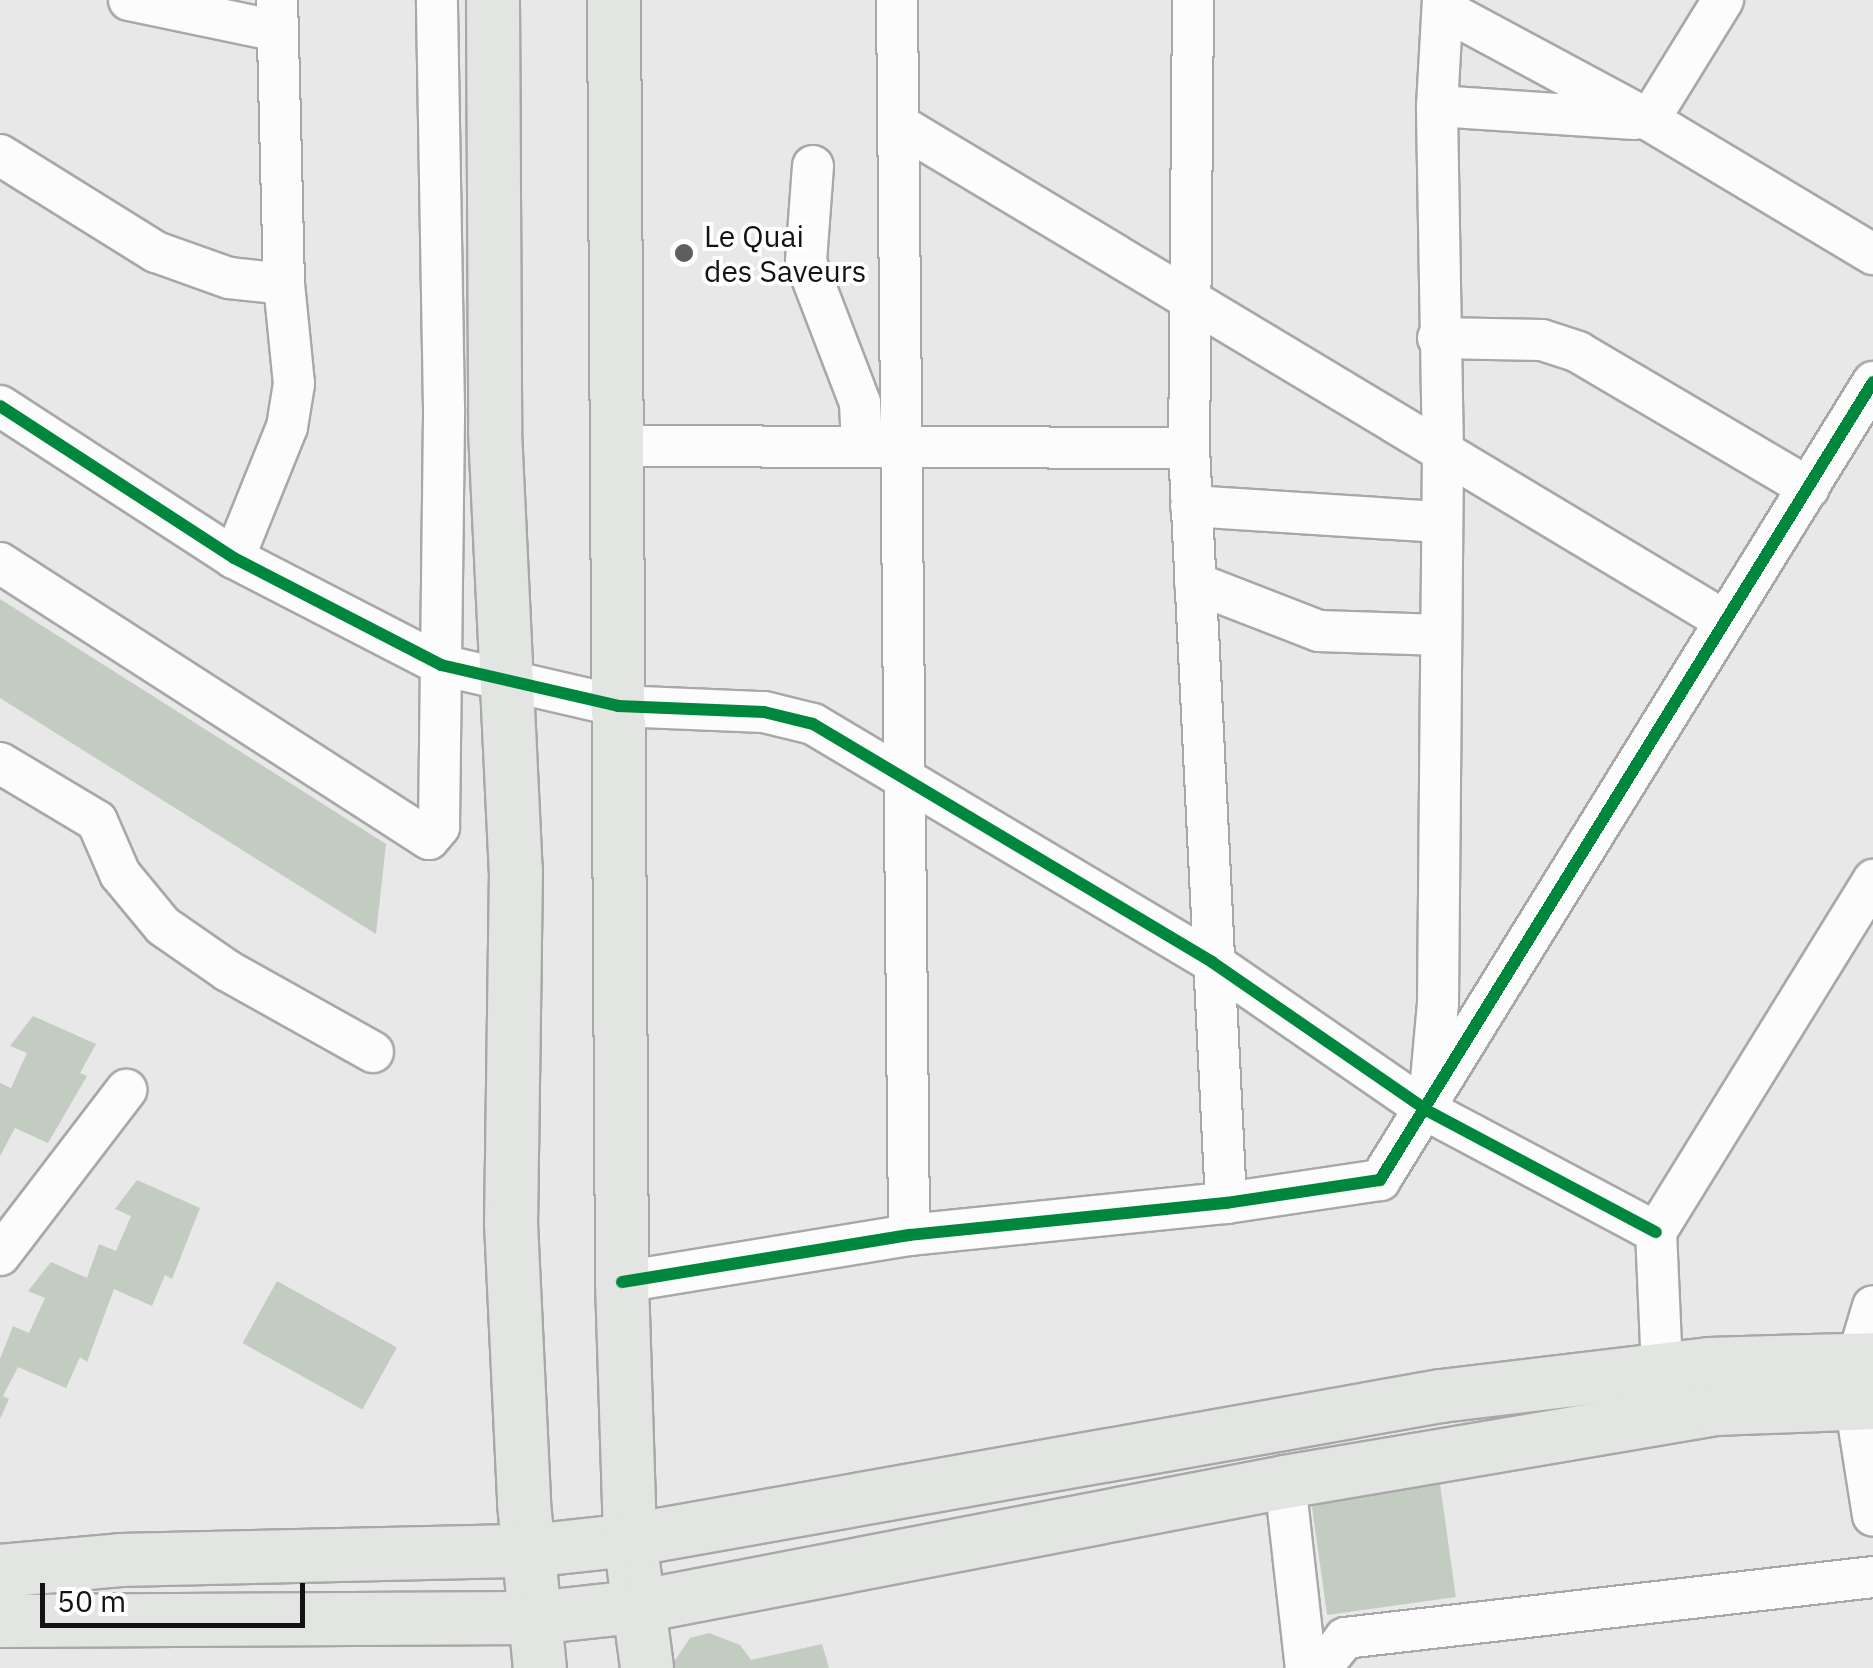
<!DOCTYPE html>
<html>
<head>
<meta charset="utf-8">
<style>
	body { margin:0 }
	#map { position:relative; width:1873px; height:1668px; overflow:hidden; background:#e7e8e7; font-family:"IBM Plex Sans",sans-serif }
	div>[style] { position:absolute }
	.building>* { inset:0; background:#c3ccc0; transform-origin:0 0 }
	.roads { filter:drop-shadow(2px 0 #a7a8a7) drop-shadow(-2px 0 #a7a8a7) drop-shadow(0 2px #a7a8a7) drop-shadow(0 -2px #a7a8a7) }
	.minor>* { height:40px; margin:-20px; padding:0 20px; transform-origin:20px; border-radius:20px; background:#fbfcfb }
	.major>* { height:52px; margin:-26px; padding:0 26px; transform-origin:26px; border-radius:26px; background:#e2e5e1 }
	.cycleway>* { height:12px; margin:-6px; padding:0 6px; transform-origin:6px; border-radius:6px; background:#00873e }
	.dots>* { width:28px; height:28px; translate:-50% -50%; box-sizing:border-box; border:5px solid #fff; border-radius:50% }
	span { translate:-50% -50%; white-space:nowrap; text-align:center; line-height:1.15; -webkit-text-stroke:8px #fff; paint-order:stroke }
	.poi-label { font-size:30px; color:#121312 }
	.left { translate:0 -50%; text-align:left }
	.scale { position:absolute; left:40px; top:1583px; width:265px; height:45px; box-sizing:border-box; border:5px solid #121312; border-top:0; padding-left:12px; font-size:30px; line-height:35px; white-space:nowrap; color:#121312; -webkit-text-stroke:8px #fff; paint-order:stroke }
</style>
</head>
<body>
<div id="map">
	<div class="building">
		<div style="clip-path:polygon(0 599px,386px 844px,376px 934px,0 698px)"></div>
		<div style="clip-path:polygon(33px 1016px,96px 1044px,80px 1073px,87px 1076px,48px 1143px,15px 1128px,0 1156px,0 1083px,11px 1088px,27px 1053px,10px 1046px)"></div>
		<div style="clip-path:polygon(137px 1180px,200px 1208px,172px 1279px,165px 1275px,152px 1306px,114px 1289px,87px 1362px,80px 1357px,66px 1388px,18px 1367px,3px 1396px,9px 1399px,0 1419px,0 1359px,13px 1326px,29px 1333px,45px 1298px,28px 1291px,51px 1262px,87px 1278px,99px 1244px,116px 1251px,131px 1216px,115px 1209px)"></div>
		<div style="left:277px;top:1281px;width:137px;height:71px;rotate:29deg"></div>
		<div style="left:1440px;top:1484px;width:114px;height:130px;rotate:82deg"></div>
		<div style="clip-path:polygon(709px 1633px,740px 1645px,751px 1660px,822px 1644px,829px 1668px,670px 1668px,690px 1638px)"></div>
	</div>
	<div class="roads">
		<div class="minor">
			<div style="left:129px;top:0;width:151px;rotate:11.8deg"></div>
			<div style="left:897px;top:0;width:1235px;rotate:89.44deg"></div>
			<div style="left:1193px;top:0;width:448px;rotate:90.5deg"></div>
			<div style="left:1189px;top:448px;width:756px;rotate:87.19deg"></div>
			<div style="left:1723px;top:0;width:141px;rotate:121.7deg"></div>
			<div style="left:1649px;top:120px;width:261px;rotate:30.9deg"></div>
			<div style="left:1443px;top:9px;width:234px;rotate:28.3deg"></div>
			<div style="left:1437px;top:106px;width:198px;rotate:3.8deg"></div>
			<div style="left:901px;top:126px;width:961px;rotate:30.99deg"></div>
			<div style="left:0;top:155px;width:184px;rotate:31.9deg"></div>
			<div style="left:156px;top:252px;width:77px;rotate:19.6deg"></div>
			<div style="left:229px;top:278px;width:55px;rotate:6.2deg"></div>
			<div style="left:813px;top:166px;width:96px;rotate:94.2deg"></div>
			<div style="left:806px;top:262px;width:151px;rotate:69deg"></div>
			<div style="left:860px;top:403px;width:41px;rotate:87.2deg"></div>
			<div style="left:1438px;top:338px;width:104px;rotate:1.1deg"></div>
			<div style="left:1542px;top:340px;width:38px;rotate:18deg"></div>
			<div style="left:1578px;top:352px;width:268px;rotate:30.5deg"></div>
			<div style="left:0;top:406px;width:279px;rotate:33deg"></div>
			<div style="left:234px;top:558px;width:233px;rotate:27.3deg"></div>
			<div style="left:441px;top:665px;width:182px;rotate:13deg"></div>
			<div style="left:618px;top:706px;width:146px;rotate:2.4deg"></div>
			<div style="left:764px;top:712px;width:50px;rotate:13.8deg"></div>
			<div style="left:813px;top:724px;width:465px;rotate:30.8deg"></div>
			<div style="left:1212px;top:962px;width:262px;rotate:34.6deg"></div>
			<div style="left:1428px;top:1111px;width:258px;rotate:28deg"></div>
			<div style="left:616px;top:446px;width:573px;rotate:0.2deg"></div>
			<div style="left:1191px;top:506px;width:250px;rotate:3.7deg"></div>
			<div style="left:234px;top:558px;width:141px;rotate:-68deg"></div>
			<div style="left:287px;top:427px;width:44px;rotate:-80.8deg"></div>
			<div style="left:294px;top:384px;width:100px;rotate:-95.7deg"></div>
			<div style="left:284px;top:284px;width:284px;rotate:-91.4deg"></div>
			<div style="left:0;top:563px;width:510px;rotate:32.76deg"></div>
			<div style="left:429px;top:839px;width:16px;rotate:-50deg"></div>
			<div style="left:439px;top:827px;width:419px;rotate:-89.3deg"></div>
			<div style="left:444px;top:408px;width:408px;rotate:-91deg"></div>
			<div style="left:1195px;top:583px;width:133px;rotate:21.2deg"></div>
			<div style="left:1319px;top:631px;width:122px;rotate:1.9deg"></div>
			<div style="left:0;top:763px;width:113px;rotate:30.9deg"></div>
			<div style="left:97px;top:821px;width:58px;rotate:66.5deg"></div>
			<div style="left:120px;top:874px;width:67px;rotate:50.4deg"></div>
			<div style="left:163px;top:926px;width:79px;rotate:34.7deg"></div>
			<div style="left:228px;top:971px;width:166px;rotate:29.2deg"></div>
			<div style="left:1429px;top:1102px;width:98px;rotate:-84.8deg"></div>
			<div style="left:1438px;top:1004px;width:549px;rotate:-89.48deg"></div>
			<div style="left:1443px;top:455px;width:349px;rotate:-91deg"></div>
			<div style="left:1437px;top:106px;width:106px;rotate:-86.8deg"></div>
			<div style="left:0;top:1255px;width:208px;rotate:-52.6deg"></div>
			<div style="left:622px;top:1282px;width:291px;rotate:-9.3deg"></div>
			<div style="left:909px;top:1235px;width:319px;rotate:-5.8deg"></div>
			<div style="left:1226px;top:1203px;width:156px;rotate:-8.5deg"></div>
			<div style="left:1380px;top:1180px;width:938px;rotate:-58.29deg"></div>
			<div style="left:1857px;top:1360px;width:56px;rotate:-73.5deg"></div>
			<div style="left:1662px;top:1369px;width:137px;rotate:-92.5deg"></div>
			<div style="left:1656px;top:1232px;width:414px;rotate:-58.3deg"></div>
			<div style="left:1855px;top:1402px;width:115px;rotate:81deg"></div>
			<div style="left:1285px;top:1482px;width:187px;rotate:83.6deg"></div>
			<div style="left:1321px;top:1668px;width:38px;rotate:-51deg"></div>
			<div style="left:1345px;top:1638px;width:532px;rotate:-6.59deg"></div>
		</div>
		<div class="major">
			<div style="left:493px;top:0;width:431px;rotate:89.7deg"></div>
			<div style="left:495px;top:431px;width:440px;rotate:87.3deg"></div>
			<div style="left:516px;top:870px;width:353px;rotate:90.8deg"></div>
			<div style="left:511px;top:1223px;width:280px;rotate:87.3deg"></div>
			<div style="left:524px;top:1503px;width:166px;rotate:84.5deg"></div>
			<div style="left:614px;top:0;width:1282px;rotate:89.64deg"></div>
			<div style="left:622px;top:1282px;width:258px;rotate:88.2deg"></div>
			<div style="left:630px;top:1540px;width:129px;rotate:82.4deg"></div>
			<div style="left:0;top:1571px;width:121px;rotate:-5.2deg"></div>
			<div style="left:120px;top:1560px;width:409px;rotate:-1.3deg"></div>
			<div style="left:529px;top:1551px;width:102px;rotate:-6.2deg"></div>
			<div style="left:630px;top:1540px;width:824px;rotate:-10.07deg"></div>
			<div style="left:1441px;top:1396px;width:270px;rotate:-6.8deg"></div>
			<div style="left:1709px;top:1364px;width:164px;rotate:-1.7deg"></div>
			<div style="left:0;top:1621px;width:534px;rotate:-0.32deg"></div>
			<div style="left:534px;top:1618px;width:109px;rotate:-6.3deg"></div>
			<div style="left:642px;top:1606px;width:655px;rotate:-10.92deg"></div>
			<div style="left:1285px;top:1482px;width:438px;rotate:-9.6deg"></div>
			<div style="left:1717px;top:1409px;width:156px;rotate:-2.2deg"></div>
		</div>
	</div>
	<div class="cycleway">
		<div style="left:0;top:406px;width:279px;rotate:33deg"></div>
		<div style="left:234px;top:558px;width:233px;rotate:27.3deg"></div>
		<div style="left:441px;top:665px;width:182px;rotate:13deg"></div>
		<div style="left:618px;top:706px;width:146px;rotate:2.4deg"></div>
		<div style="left:764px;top:712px;width:50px;rotate:13.8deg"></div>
		<div style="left:813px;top:724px;width:465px;rotate:30.8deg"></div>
		<div style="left:1212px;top:962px;width:262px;rotate:34.6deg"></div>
		<div style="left:1428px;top:1111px;width:258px;rotate:28deg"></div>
		<div style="left:622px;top:1282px;width:291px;rotate:-9.3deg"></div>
		<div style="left:909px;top:1235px;width:319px;rotate:-5.8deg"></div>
		<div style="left:1226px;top:1203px;width:156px;rotate:-8.5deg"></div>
		<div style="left:1380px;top:1180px;width:938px;rotate:-58.29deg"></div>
	</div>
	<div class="dots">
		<div style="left:684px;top:253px;background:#5d5e5d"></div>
	</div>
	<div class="poi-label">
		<span class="left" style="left:704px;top:253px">Le Quai<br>des Saveurs</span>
	</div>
	<div class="scale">50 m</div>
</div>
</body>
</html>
